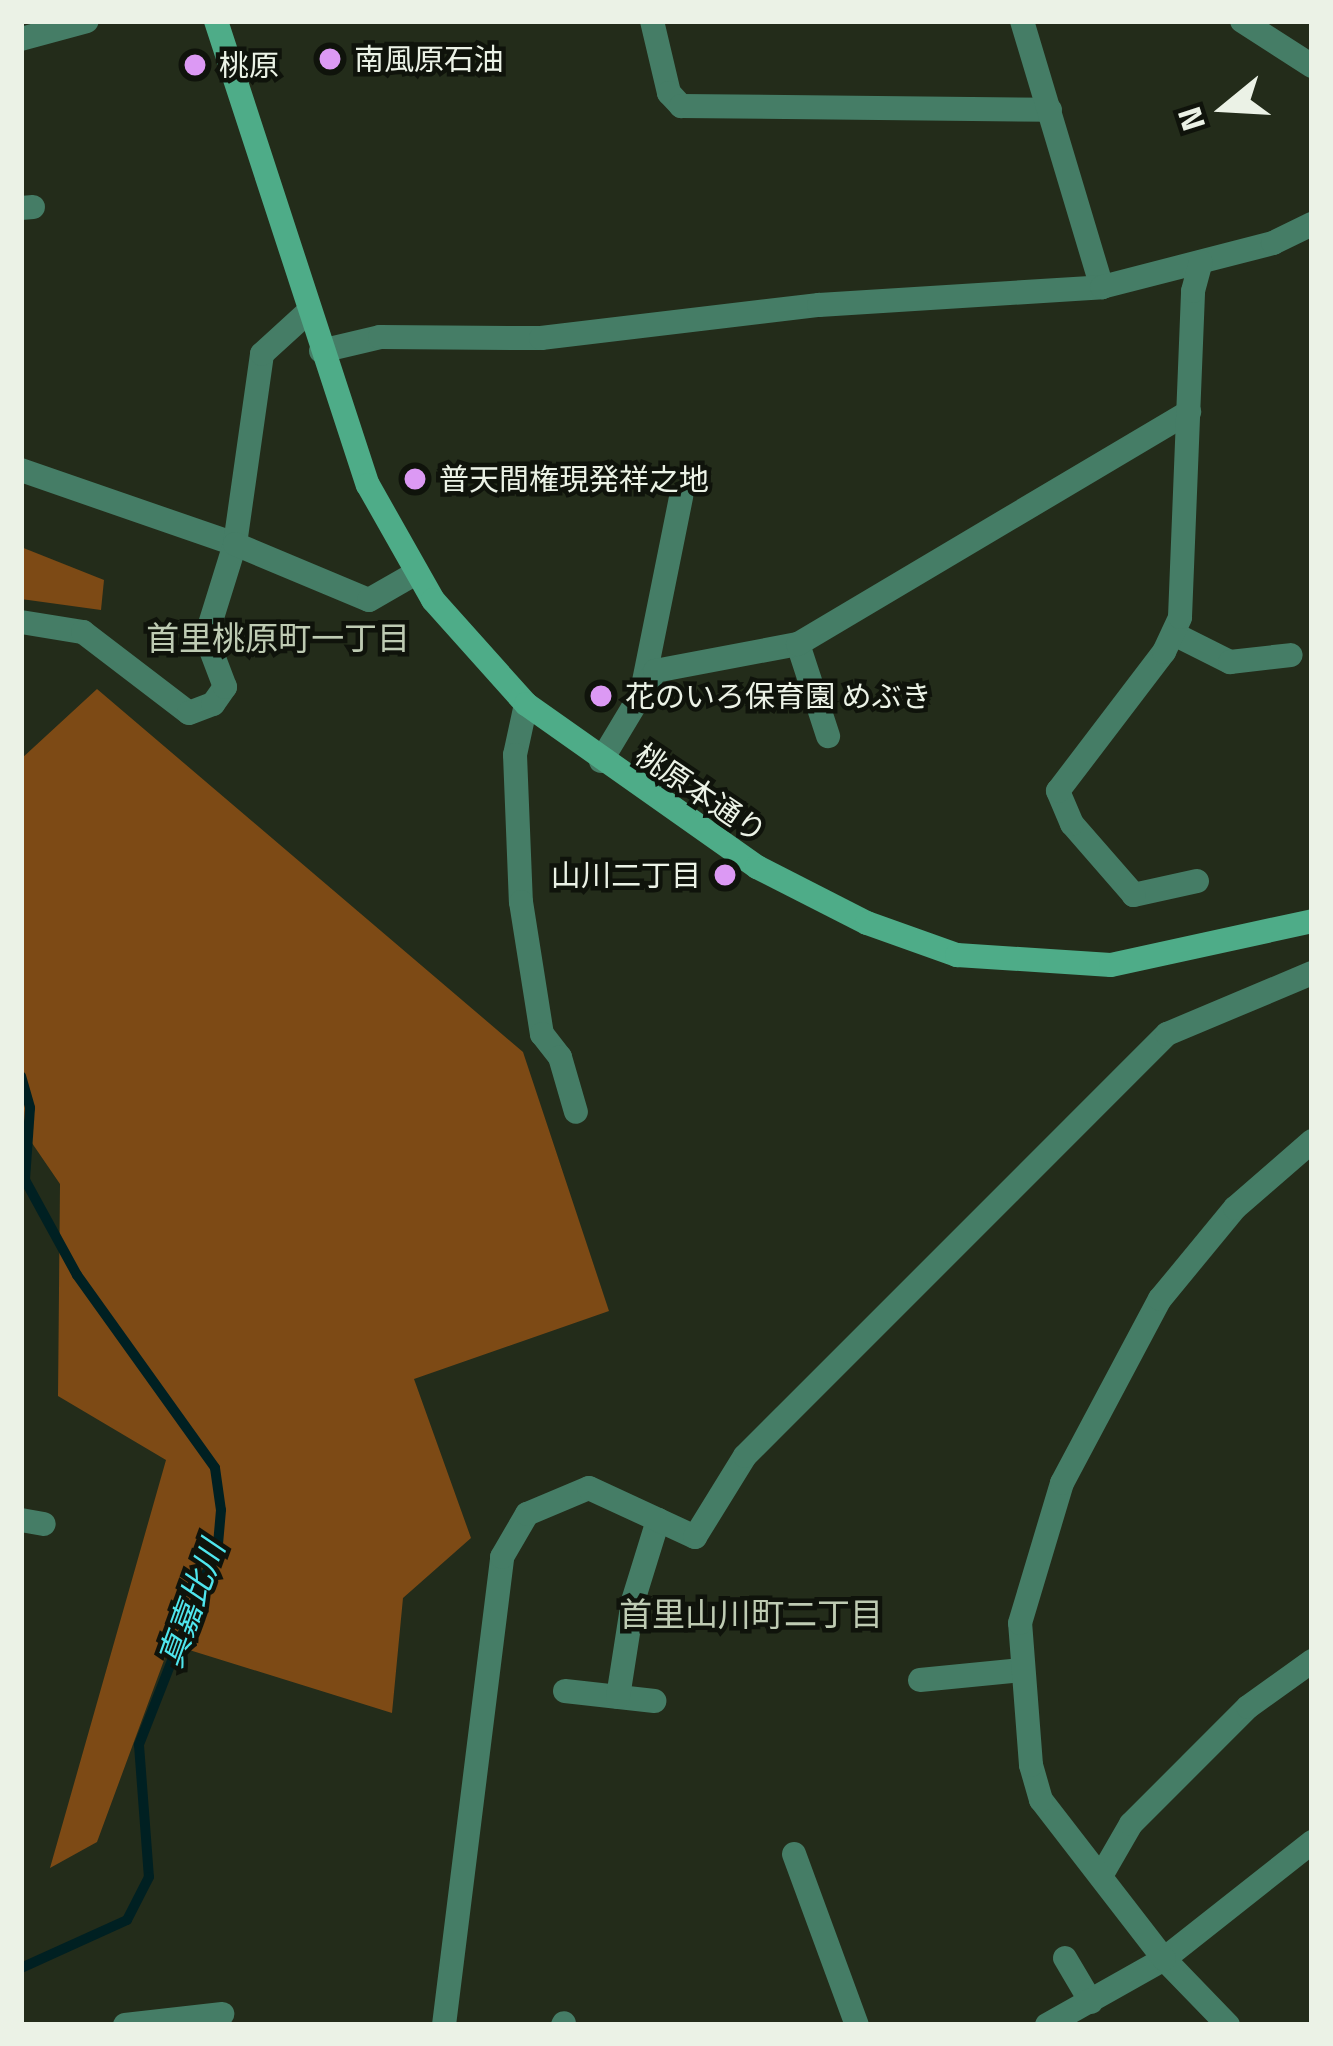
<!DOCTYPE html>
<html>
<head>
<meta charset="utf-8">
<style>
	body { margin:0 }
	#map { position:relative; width:1333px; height:2046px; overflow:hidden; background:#232c1a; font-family:"Titillium Web","Noto Sans JP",sans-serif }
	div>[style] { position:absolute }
	.forest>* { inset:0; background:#7d4a15 }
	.stream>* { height:10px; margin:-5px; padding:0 5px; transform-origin:5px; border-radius:5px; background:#002022 }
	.minor>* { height:24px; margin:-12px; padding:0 12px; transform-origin:12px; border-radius:12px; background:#457d66 }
	.secondary>* { height:24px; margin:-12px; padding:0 12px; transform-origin:12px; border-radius:12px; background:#4eac88 }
	.dots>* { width:33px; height:33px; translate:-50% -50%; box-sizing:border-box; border:6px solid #0f130b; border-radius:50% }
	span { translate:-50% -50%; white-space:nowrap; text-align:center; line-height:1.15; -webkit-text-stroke:9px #0f130b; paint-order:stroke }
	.poi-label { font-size:30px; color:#ebf2e6 }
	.left { translate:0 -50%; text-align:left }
	.right { translate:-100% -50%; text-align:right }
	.street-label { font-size:30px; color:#ebf2e6 }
	.neighbourhood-label { font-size:33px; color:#becbb3 }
	.water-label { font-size:33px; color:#4fe6ee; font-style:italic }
	.frame { position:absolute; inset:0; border:24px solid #ebf2e6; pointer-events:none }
	.north { position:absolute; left:1165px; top:48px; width:120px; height:120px; -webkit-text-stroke:9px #0f130b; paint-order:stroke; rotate:252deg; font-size:33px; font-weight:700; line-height:48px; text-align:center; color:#ebf2e6 }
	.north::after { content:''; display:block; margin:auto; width:42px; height:54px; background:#ebf2e6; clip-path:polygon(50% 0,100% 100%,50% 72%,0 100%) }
</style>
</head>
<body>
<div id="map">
	<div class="forest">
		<div style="clip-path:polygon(21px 547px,104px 580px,101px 610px,21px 599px)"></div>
		<div style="clip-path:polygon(97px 689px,523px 1052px,609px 1311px,414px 1379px,471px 1538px,403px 1598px,392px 1713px,170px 1644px,97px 1842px,50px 1868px,166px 1460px,58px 1396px,60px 1184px,21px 1127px,21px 759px)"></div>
	</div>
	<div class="stream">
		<div style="left:21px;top:1076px;width:33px;rotate:74deg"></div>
		<div style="left:30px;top:1108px;width:72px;rotate:94deg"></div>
		<div style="left:25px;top:1180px;width:108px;rotate:61.3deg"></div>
		<div style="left:77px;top:1275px;width:237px;rotate:54.4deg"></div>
		<div style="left:215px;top:1468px;width:42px;rotate:81.9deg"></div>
		<div style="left:221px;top:1510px;width:33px;rotate:95deg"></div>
		<div style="left:218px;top:1543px;width:217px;rotate:111.4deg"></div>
		<div style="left:139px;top:1745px;width:132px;rotate:85.7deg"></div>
		<div style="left:149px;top:1877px;width:48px;rotate:117.1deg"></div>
		<div style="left:127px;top:1920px;width:116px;rotate:155.6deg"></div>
	</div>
	<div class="minor">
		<div style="left:652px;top:21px;width:74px;rotate:76.7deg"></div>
		<div style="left:669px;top:93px;width:18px;rotate:47deg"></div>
		<div style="left:681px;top:106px;width:369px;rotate:0.6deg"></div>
		<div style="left:1022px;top:21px;width:278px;rotate:73.3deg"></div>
		<div style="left:1242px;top:21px;width:83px;rotate:32.7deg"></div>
		<div style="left:21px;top:39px;width:68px;rotate:-15.3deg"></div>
		<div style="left:21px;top:208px;width:12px;rotate:-5deg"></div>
		<div style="left:321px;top:351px;width:61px;rotate:-13.3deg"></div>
		<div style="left:380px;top:337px;width:161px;rotate:0.4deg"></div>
		<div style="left:541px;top:338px;width:280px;rotate:-6.8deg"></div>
		<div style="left:819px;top:305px;width:284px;rotate:-3.6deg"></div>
		<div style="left:1102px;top:287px;width:177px;rotate:-14.4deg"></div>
		<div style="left:1273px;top:243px;width:43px;rotate:-26deg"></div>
		<div style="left:21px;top:470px;width:226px;rotate:19.1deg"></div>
		<div style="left:235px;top:544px;width:192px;rotate:-81.9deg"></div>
		<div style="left:262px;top:354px;width:62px;rotate:-42.4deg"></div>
		<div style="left:21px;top:622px;width:63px;rotate:9.2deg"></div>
		<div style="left:83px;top:632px;width:133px;rotate:37.4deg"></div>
		<div style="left:189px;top:713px;width:26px;rotate:-21deg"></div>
		<div style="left:213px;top:704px;width:21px;rotate:-55deg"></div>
		<div style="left:225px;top:687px;width:53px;rotate:-110.8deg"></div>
		<div style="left:206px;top:637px;width:97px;rotate:-72.7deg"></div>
		<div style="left:235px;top:544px;width:145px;rotate:22.7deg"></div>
		<div style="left:369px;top:600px;width:54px;rotate:-29.9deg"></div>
		<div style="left:1174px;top:634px;width:63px;rotate:26.6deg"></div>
		<div style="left:1230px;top:662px;width:61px;rotate:-6.5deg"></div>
		<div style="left:798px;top:644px;width:97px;rotate:71.9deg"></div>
		<div style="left:644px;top:681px;width:188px;rotate:-78.6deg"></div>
		<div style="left:526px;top:704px;width:52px;rotate:102.2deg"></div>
		<div style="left:515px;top:755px;width:147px;rotate:87.7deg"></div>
		<div style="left:521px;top:902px;width:134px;rotate:81deg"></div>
		<div style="left:542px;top:1034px;width:29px;rotate:52deg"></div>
		<div style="left:560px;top:1057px;width:57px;rotate:73.8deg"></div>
		<div style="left:601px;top:761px;width:105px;rotate:-59deg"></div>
		<div style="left:655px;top:671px;width:146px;rotate:-10.7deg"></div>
		<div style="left:798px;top:644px;width:455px;rotate:-30.7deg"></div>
		<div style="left:1197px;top:881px;width:65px;rotate:167.5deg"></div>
		<div style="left:1134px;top:895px;width:94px;rotate:-131.1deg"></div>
		<div style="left:1072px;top:824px;width:36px;rotate:-113deg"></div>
		<div style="left:1058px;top:791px;width:175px;rotate:-52.7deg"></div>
		<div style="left:1164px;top:652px;width:38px;rotate:-65deg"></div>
		<div style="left:1180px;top:617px;width:326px;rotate:-87.7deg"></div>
		<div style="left:1193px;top:291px;width:30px;rotate:-75deg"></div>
		<div style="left:21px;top:1520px;width:23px;rotate:10deg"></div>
		<div style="left:920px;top:1680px;width:102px;rotate:-5.6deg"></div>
		<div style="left:565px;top:1691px;width:90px;rotate:6.4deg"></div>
		<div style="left:618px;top:1697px;width:97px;rotate:-81.1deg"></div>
		<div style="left:633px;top:1601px;width:85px;rotate:-72.8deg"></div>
		<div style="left:794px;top:1854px;width:182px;rotate:69.8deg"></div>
		<div style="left:1101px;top:1876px;width:60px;rotate:-60deg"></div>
		<div style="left:1131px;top:1824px;width:165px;rotate:-45deg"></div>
		<div style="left:1248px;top:1707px;width:79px;rotate:-35.7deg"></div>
		<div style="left:1065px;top:1958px;width:51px;rotate:59.4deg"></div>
		<div style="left:125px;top:2025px;width:98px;rotate:-6.5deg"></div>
		<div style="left:444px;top:2025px;width:472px;rotate:-82.9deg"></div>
		<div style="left:502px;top:1557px;width:50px;rotate:-59.8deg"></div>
		<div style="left:527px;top:1514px;width:67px;rotate:-22.8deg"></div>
		<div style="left:589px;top:1488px;width:117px;rotate:24.8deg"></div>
		<div style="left:695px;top:1537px;width:95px;rotate:-58.3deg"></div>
		<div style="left:745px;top:1456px;width:597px;rotate:-45deg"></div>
		<div style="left:1167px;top:1034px;width:157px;rotate:-22.8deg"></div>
		<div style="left:563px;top:2025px;width:2px;rotate:-63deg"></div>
		<div style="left:1047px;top:2025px;width:134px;rotate:-29.4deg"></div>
		<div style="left:1164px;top:1959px;width:189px;rotate:-38.3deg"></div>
		<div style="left:1228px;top:2025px;width:92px;rotate:-134.1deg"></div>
		<div style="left:1164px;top:1959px;width:201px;rotate:-127.7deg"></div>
		<div style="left:1041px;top:1800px;width:36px;rotate:-106deg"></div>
		<div style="left:1031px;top:1765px;width:142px;rotate:-94.4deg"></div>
		<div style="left:1020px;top:1623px;width:146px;rotate:-73.3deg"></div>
		<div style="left:1062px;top:1483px;width:208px;rotate:-62deg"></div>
		<div style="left:1160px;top:1299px;width:118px;rotate:-50.5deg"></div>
		<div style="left:1235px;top:1208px;width:102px;rotate:-41deg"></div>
	</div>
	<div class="secondary">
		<div style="left:216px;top:21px;width:488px;rotate:71.9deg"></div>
		<div style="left:368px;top:485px;width:132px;rotate:60.5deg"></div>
		<div style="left:433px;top:600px;width:140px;rotate:48.2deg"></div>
		<div style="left:526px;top:704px;width:283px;rotate:35.2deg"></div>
		<div style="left:757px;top:867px;width:123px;rotate:27deg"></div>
		<div style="left:867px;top:923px;width:96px;rotate:19.6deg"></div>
		<div style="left:957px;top:955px;width:154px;rotate:3.7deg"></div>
		<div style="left:1111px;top:965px;width:206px;rotate:-12.3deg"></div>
	</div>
	<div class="dots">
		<div style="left:330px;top:59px;background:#dc99f4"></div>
		<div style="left:195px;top:65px;background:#dc99f4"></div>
		<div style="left:415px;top:479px;background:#dc99f4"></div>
		<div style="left:601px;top:696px;background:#dc99f4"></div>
		<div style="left:725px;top:875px;background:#dc99f4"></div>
	</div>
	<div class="poi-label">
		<span class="left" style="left:354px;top:59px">南風原石油</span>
		<span class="left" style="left:219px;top:65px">桃原</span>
		<span class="left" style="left:439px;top:479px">普天間権現発祥之地</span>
		<span class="left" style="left:625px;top:696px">花のいろ保育園 めぶき</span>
		<span class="right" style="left:701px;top:875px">山川二丁目</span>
	</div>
	<div class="street-label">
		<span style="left:701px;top:793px;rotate:34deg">桃原本通り</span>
	</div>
	<div class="neighbourhood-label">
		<span style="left:278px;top:639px">首里桃原町一丁目</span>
		<span style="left:751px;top:1615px">首里山川町二丁目</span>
	</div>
	<div class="water-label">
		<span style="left:192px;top:1604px;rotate:-70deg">真嘉比川</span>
	</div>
	<div class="frame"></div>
	<div class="north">N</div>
</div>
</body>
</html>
